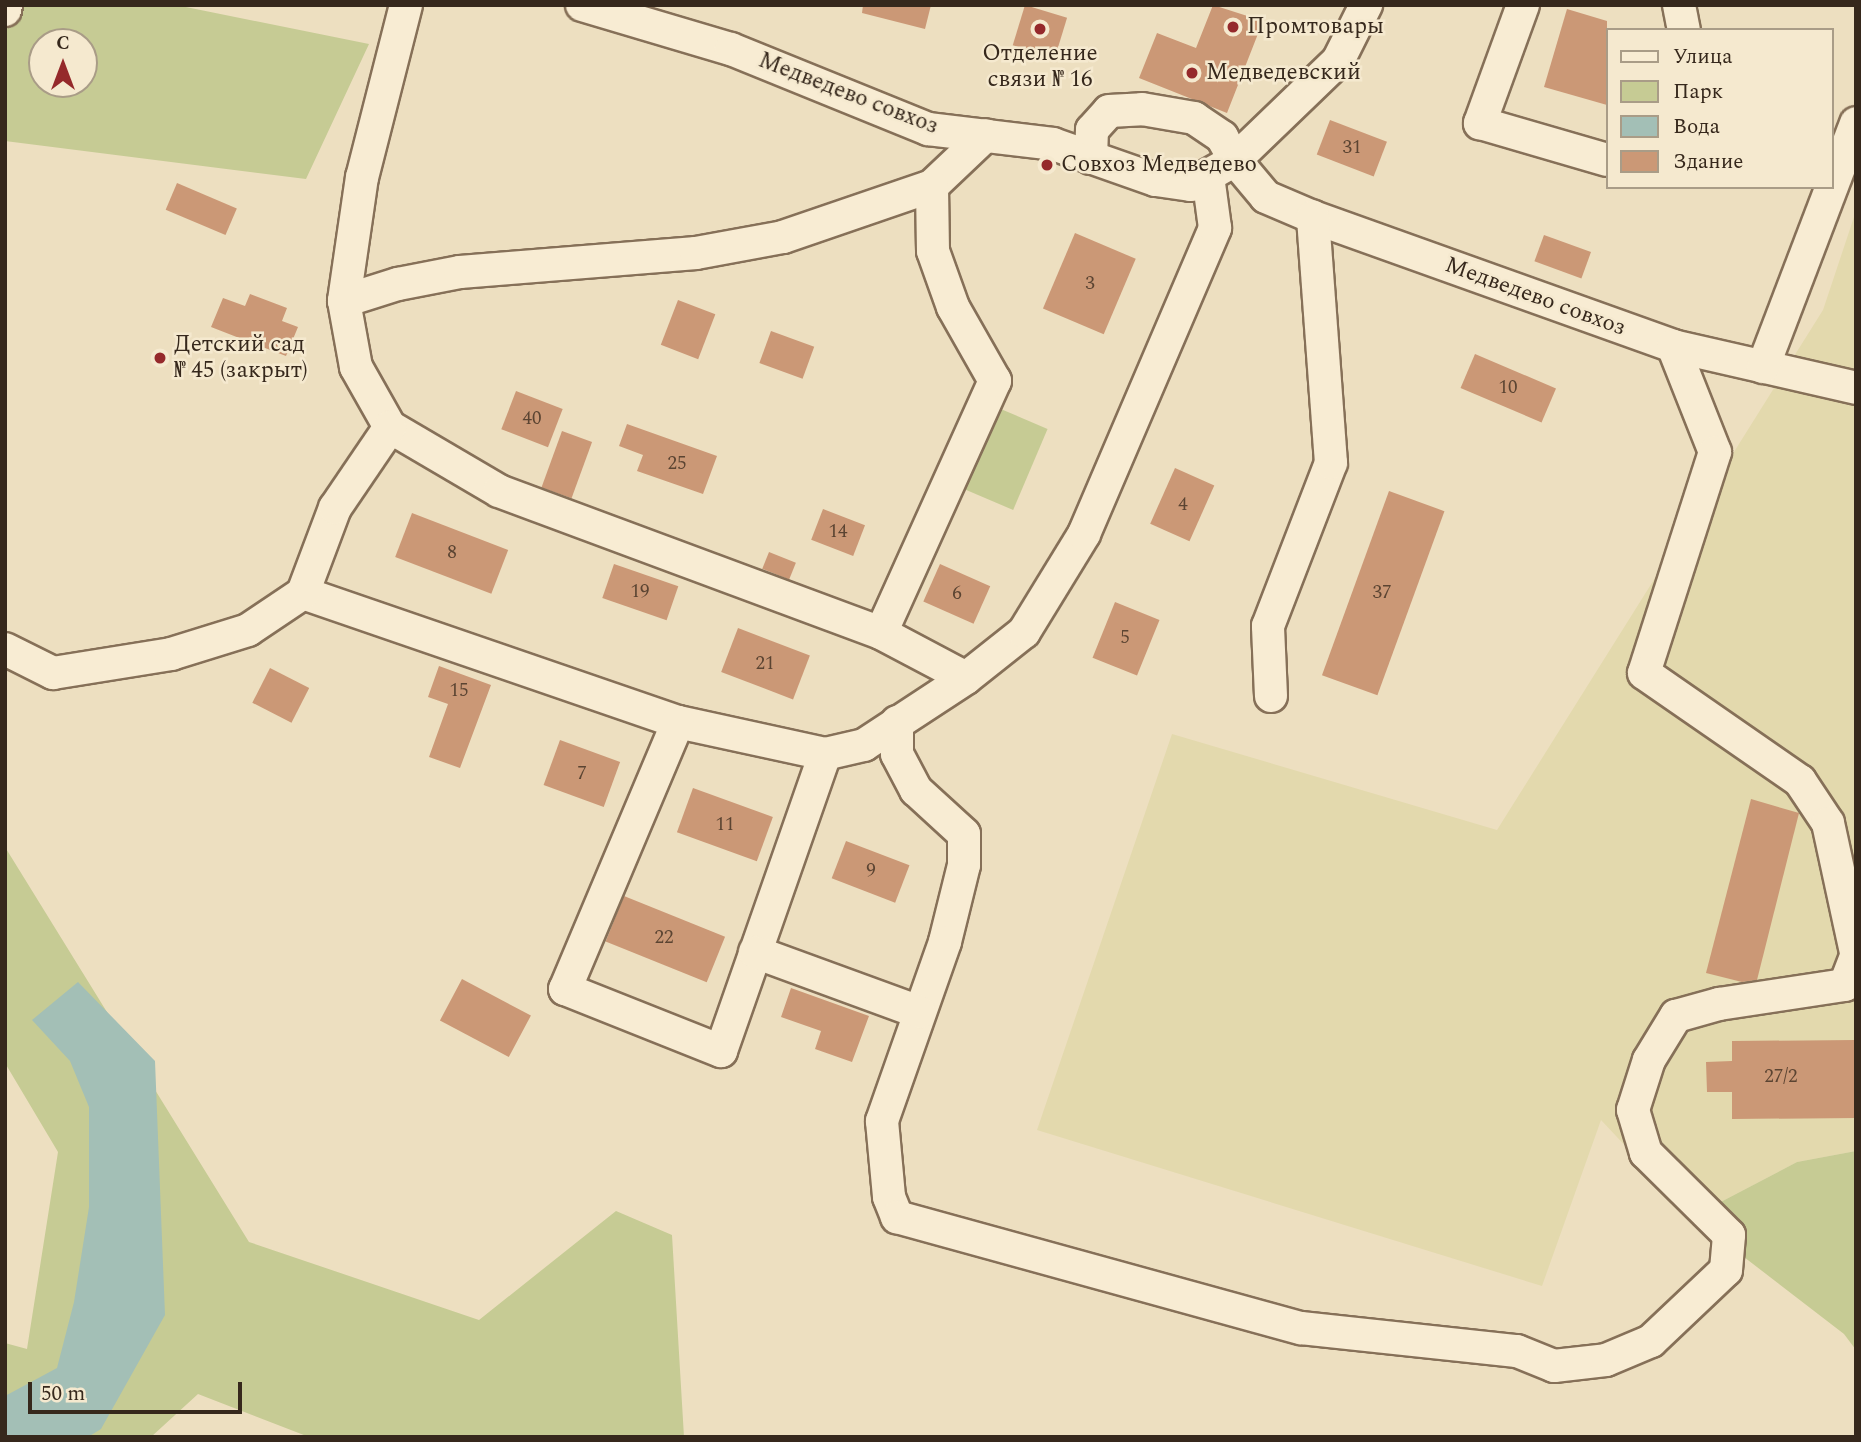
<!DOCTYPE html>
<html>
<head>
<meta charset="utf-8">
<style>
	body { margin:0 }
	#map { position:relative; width:1861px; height:1442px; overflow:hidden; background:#eddfc0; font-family:Spectral,serif }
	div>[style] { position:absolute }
	.farmland>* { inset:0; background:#e3d9ad }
	.green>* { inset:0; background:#c6cb94; transform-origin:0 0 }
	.water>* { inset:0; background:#a3bfb6 }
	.building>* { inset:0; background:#cb9876; transform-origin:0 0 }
	.roads { filter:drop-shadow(2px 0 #867058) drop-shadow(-2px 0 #867058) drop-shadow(0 2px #867058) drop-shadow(0 -2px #867058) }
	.minor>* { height:32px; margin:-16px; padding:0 16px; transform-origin:16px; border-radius:16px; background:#f8ecd3 }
	.dots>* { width:19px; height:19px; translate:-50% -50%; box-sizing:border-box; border:4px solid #f5e9cf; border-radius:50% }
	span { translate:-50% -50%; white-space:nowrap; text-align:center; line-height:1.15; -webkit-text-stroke:5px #f5e9cf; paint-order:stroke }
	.number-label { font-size:19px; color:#5b4432 }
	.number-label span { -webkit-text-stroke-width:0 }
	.poi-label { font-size:23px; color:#36281c }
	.left { translate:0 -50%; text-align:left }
	.street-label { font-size:23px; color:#36281c }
	.frame { position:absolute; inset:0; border:7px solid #36281c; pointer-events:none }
	.legend { position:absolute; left:1606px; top:28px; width:228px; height:161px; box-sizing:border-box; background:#f5e9cf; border:2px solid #a99c87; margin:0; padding:9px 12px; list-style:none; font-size:21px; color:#36281c }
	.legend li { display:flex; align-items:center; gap:14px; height:35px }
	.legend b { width:35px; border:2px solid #a99c87 }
	.north { position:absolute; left:28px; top:28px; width:70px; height:70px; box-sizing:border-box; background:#f5e9cf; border:2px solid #a99c87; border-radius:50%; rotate:0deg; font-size:19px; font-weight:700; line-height:28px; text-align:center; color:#36281c }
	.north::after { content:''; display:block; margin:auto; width:24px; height:32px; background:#95292b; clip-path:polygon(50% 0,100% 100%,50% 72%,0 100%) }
	.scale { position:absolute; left:28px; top:1382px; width:214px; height:32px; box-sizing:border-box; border:4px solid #36281c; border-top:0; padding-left:9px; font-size:21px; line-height:24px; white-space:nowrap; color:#36281c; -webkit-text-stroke:5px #f5e9cf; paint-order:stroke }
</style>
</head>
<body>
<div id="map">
	<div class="farmland">
		<div style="clip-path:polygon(1856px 211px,1856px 1151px,1797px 1162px,1692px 1217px,1601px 1120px,1542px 1286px,1037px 1130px,1172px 734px,1497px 830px,1823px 310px)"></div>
	</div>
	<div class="green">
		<div style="clip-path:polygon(evenodd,5px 5px,176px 5px,369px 44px,306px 179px,5px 141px,5px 5px,42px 42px,84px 42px,84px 84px,42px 84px,42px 42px)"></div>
		<div style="left:996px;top:407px;width:56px;height:88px;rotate:23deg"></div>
		<div style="clip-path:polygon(5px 847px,249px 1242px,479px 1320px,616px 1211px,672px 1235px,684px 1437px,309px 1437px,198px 1394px,151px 1437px,5px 1437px,5px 1343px,27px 1349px,58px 1152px,5px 1063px)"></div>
		<div style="clip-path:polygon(1856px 1151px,1856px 1350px,1844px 1334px,1692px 1217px,1797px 1162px)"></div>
	</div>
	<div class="water">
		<div style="clip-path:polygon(78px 982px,155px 1061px,165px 1315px,101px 1429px,88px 1437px,5px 1437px,5px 1396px,57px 1368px,74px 1302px,89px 1207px,89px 1107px,70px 1061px,32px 1020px)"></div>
	</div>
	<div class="building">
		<div style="clip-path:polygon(863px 5px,931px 5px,925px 29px,862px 13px)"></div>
		<div style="left:1025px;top:5px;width:44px;height:42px;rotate:17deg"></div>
		<div style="clip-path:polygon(1213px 5px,1263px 21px,1227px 113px,1139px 78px,1157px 33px,1196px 48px)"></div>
		<div style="clip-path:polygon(1567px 9px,1607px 21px,1607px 105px,1544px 87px)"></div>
		<div style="left:1330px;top:120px;width:61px;height:37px;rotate:21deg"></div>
		<div style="left:177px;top:183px;width:65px;height:29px;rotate:23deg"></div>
		<div style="left:1075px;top:233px;width:66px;height:82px;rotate:23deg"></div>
		<div style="left:1544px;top:235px;width:50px;height:28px;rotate:20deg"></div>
		<div style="clip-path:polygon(250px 294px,287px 308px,282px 321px,298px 327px,286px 356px,211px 327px,223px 298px,245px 306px)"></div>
		<div style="left:678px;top:300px;width:40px;height:48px;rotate:21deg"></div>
		<div style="left:771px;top:331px;width:46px;height:34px;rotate:20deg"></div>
		<div style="left:1475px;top:354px;width:88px;height:37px;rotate:23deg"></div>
		<div style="left:516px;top:391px;width:50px;height:41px;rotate:21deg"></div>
		<div style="clip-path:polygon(627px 424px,717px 456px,703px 494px,637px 471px,643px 455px,619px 446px)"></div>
		<div style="left:562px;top:431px;width:32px;height:60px;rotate:20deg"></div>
		<div style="left:1175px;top:468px;width:43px;height:61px;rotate:24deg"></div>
		<div style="left:1389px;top:491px;width:59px;height:196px;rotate:20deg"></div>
		<div style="left:823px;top:509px;width:45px;height:33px;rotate:21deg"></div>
		<div style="left:412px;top:513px;width:103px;height:47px;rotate:21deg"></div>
		<div style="left:769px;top:552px;width:29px;height:18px;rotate:22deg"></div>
		<div style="left:614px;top:564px;width:68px;height:36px;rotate:19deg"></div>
		<div style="left:940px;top:564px;width:55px;height:41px;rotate:24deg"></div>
		<div style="left:1115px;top:602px;width:48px;height:60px;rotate:22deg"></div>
		<div style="left:738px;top:628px;width:77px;height:47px;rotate:21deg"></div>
		<div style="clip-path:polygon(439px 666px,491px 685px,460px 768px,429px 757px,448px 704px,428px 697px)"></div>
		<div style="left:270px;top:668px;width:44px;height:39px;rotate:27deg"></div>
		<div style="left:560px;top:740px;width:64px;height:48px;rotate:20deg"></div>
		<div style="left:693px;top:788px;width:85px;height:47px;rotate:20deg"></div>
		<div style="clip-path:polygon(1751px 799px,1799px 813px,1757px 980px,1742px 982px,1706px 973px)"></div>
		<div style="left:846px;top:841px;width:68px;height:40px;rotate:21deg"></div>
		<div style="left:624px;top:896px;width:109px;height:49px;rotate:22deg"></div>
		<div style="left:462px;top:979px;width:78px;height:47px;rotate:28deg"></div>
		<div style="clip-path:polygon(791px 988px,869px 1016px,852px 1062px,815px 1049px,821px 1031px,781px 1017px)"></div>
		<div style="clip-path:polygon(1856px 1040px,1856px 1118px,1732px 1119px,1732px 1092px,1707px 1092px,1706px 1062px,1732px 1061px,1732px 1041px)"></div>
	</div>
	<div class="roads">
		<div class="minor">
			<div style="left:406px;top:5px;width:178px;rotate:104.3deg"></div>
			<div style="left:362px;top:177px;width:125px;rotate:98.3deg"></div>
			<div style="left:344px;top:301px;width:67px;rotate:79.7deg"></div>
			<div style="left:356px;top:367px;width:69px;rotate:60.5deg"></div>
			<div style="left:390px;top:427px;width:126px;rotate:30.4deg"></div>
			<div style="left:499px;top:491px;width:408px;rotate:20.4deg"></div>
			<div style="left:881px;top:633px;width:96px;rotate:27.9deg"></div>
			<div style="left:966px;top:678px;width:74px;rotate:-38.4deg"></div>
			<div style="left:1024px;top:632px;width:115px;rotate:-58.5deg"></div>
			<div style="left:1084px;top:534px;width:333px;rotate:-66.8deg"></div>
			<div style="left:1215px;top:228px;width:52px;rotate:-97.7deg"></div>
			<div style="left:582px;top:5px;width:155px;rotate:16.5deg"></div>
			<div style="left:731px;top:49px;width:213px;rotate:22.1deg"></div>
			<div style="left:928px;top:129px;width:126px;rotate:6.8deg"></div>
			<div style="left:1053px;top:144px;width:109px;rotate:19.3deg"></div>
			<div style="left:1156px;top:180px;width:35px;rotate:8deg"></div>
			<div style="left:1191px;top:185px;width:51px;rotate:-29.6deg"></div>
			<div style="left:1235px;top:160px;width:143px;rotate:-43.9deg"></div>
			<div style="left:1338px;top:61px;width:63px;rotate:-63.4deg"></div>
			<div style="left:1523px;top:5px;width:126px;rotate:110deg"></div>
			<div style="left:1480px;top:123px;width:132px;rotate:16.2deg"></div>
			<div style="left:1679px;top:5px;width:25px;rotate:79deg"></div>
			<div style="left:5px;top:10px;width:5px;rotate:-79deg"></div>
			<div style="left:1091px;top:158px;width:28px;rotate:-88deg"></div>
			<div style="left:1092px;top:130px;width:25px;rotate:-48deg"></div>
			<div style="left:1109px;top:111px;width:33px;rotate:-3deg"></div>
			<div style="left:1142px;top:109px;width:53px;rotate:9.8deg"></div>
			<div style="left:1194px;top:118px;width:34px;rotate:34deg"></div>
			<div style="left:1222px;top:137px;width:26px;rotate:61deg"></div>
			<div style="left:1235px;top:160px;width:48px;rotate:50deg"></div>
			<div style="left:1266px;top:197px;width:51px;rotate:23.1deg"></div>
			<div style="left:1313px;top:217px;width:382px;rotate:19.7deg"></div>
			<div style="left:1673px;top:346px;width:188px;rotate:12.9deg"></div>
			<div style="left:344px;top:301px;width:57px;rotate:-17.5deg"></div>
			<div style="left:398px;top:284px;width:63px;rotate:-11deg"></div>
			<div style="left:460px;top:272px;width:237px;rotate:-4.6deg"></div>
			<div style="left:696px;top:253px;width:88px;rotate:-10.4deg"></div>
			<div style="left:783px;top:237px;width:157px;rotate:-18.9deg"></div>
			<div style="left:932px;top:186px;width:74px;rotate:-43.4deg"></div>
			<div style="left:1673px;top:346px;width:114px;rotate:68.4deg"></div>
			<div style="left:1715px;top:452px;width:232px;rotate:107.8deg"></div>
			<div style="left:1644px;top:673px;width:190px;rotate:34.7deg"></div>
			<div style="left:1800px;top:781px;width:50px;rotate:56.3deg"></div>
			<div style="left:1828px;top:823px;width:132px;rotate:77.8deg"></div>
			<div style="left:1763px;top:367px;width:261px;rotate:-69.1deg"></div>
			<div style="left:303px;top:593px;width:397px;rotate:19deg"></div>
			<div style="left:678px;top:722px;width:150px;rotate:12.3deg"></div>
			<div style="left:825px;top:754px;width:40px;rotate:-13deg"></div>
			<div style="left:864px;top:745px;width:122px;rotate:-33.3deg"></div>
			<div style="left:881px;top:633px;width:277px;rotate:-65.7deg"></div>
			<div style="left:995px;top:381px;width:85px;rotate:-119.6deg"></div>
			<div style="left:953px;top:307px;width:59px;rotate:-109.7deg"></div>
			<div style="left:933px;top:251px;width:65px;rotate:-90.9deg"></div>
			<div style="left:5px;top:649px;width:54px;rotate:26.6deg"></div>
			<div style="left:53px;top:673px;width:120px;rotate:-9.1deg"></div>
			<div style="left:171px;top:654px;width:81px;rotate:-17.3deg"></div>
			<div style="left:248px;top:630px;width:66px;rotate:-33.9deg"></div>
			<div style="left:303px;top:593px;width:91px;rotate:-69.4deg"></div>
			<div style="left:335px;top:508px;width:98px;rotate:-55.8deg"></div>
			<div style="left:1271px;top:696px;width:70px;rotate:-92.5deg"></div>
			<div style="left:1268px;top:626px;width:175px;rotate:-68.9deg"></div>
			<div style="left:1331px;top:463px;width:247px;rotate:-94.2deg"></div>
			<div style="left:678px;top:722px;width:290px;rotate:112.9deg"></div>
			<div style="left:565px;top:989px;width:168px;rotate:21.7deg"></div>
			<div style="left:721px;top:1051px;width:315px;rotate:-70.7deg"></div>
			<div style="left:897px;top:722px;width:32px;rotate:90deg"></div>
			<div style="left:897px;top:754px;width:41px;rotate:62.2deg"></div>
			<div style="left:916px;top:790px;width:65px;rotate:42.5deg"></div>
			<div style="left:964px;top:834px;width:31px;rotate:90deg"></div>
			<div style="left:964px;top:865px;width:79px;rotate:103.9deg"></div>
			<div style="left:945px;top:942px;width:190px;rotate:109.4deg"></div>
			<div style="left:882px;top:1121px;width:76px;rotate:84.7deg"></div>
			<div style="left:889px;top:1197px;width:22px;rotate:68deg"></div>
			<div style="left:897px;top:1217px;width:419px;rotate:15.4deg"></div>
			<div style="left:1301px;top:1328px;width:217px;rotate:6.1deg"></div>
			<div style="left:1517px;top:1351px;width:40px;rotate:22deg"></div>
			<div style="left:1554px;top:1366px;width:52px;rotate:-6.6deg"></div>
			<div style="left:1606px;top:1360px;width:49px;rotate:-22.9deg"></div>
			<div style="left:1651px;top:1341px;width:103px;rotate:-43.4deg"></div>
			<div style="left:1726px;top:1270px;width:35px;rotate:-85deg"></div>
			<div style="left:1729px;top:1235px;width:117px;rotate:-135.3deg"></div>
			<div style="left:1646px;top:1153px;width:45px;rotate:-106.8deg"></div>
			<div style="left:1633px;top:1110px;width:52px;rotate:-72.3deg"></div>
			<div style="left:1649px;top:1060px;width:52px;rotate:-58.5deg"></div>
			<div style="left:1676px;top:1016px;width:45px;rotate:-15.6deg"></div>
			<div style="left:1719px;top:1004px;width:127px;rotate:-8.6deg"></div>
			<div style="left:1845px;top:985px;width:31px;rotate:-69deg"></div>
			<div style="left:755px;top:952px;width:175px;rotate:20.1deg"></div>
		</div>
	</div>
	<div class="dots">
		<div style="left:1233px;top:27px;background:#95292b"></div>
		<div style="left:1040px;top:29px;background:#95292b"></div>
		<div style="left:1192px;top:73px;background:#95292b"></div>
		<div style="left:1047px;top:165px;background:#95292b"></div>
		<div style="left:160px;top:358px;background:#95292b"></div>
	</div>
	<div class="number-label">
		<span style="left:1352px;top:148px">31</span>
		<span style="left:1090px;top:284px">3</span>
		<span style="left:1508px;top:388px">10</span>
		<span style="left:532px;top:419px">40</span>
		<span style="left:677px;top:464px">25</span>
		<span style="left:1183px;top:505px">4</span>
		<span style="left:838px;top:532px">14</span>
		<span style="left:452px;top:553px">8</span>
		<span style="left:640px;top:592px">19</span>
		<span style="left:1382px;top:593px">37</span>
		<span style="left:957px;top:594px">6</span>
		<span style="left:1125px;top:638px">5</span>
		<span style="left:765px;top:664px">21</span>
		<span style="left:459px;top:691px">15</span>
		<span style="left:582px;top:774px">7</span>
		<span style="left:725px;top:825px">11</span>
		<span style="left:871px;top:871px">9</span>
		<span style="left:664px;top:938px">22</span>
		<span style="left:1781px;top:1077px">27/2</span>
	</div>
	<div class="poi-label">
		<span class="left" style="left:1247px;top:27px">Промтовары</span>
		<span style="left:1040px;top:67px">Отделение<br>связи № 16</span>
		<span class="left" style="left:1206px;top:73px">Медведевский</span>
		<span class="left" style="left:1061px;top:165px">Совхоз Медведево</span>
		<span class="left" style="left:174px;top:358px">Детский сад<br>№ 45 (закрыт)</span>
	</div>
	<div class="street-label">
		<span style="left:848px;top:94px;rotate:21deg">Медведево совхоз</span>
		<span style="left:1535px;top:297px;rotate:20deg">Медведево совхоз</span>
	</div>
	<div class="frame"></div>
	<ul class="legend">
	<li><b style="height:9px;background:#f8ecd3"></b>Улица</li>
	<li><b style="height:19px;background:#c6cb94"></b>Парк</li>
	<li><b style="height:19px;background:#a3bfb6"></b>Вода</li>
	<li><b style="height:19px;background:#cb9876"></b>Здание</li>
	</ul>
	<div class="north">С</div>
	<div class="scale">50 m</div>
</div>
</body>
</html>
